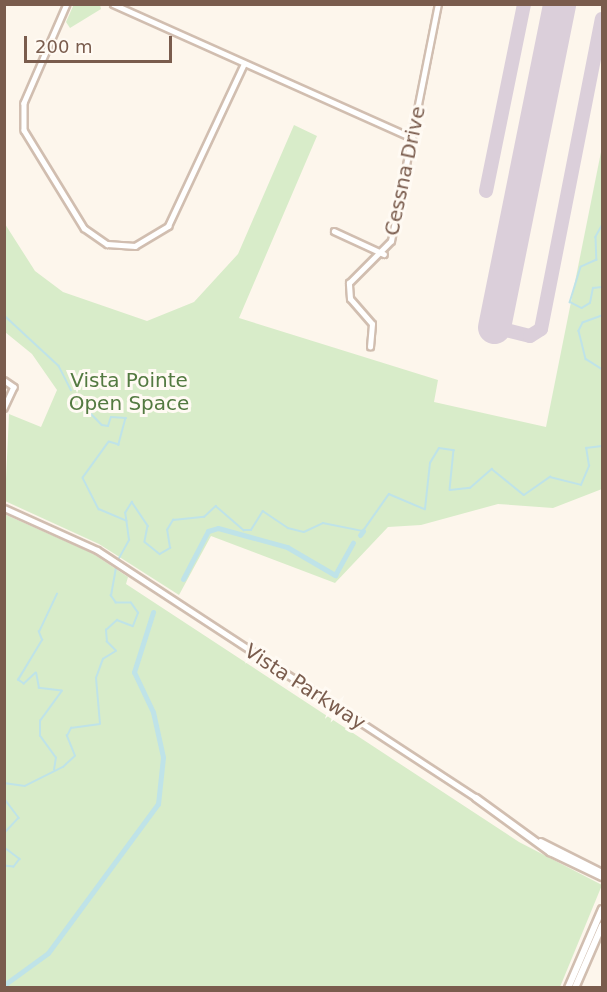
<!DOCTYPE html>
<html>
<head>
<meta charset="utf-8">
<style>
	body { margin:0 }
	#map { position:relative; width:607px; height:992px; overflow:hidden; background:#fdf6ec; font-family:"DejaVu Sans",sans-serif }
	div>[style] { position:absolute }
	.green>* { inset:0; background:#d8ecc9 }
	.stream>* { height:1.5px; margin:-0.75px; padding:0 0.75px; transform-origin:0.75px; border-radius:0.75px; background:#bfe3e8 }
	.canal>* { height:5px; margin:-2.5px; padding:0 2.5px; transform-origin:2.5px; border-radius:2.5px; background:#bfe3e8 }
	.taxiway>* { height:14px; margin:-7px; padding:0 7px; transform-origin:7px; border-radius:7px; background:#dbcfda }
	.runway>* { height:33px; margin:-16.5px; padding:0 16.5px; transform-origin:16.5px; border-radius:16.5px; background:#dbcfda }
	.roads { filter:drop-shadow(2px 0 #d1beb0) drop-shadow(-2px 0 #d1beb0) drop-shadow(0 2px #d1beb0) drop-shadow(0 -2px #d1beb0) }
	.minor>* { height:4.5px; margin:-2.25px; padding:0 2.25px; transform-origin:2.25px; border-radius:2.25px; background:#fff }
	.tertiary>* { height:5px; margin:-2.5px; padding:0 2.5px; transform-origin:2.5px; border-radius:2.5px; background:#fff }
	.secondary>* { height:6px; margin:-3px; padding:0 3px; transform-origin:3px; border-radius:3px; background:#fff }
	span { translate:-50% -50%; white-space:nowrap; text-align:center; line-height:1.15; -webkit-text-stroke:6px #fffaf3; paint-order:stroke }
	.street-label { font-size:20px; color:#7a5c4d }
	.park-label { font-size:20px; color:#537a41 }
	.frame { position:absolute; inset:0; border:6px solid #7a5c4d; pointer-events:none }
	.scale { position:absolute; left:24px; top:36px; width:148px; height:27px; box-sizing:border-box; border:3px solid #7a5c4d; border-top:0; padding-left:8px; font-size:18px; line-height:21px; white-space:nowrap; color:#7a5c4d; -webkit-text-stroke:4px #fffaf3; paint-order:stroke }
</style>
</head>
<body>
<div id="map">
	<div class="green">
		<div style="clip-path:polygon(74px 4px,100px 5px,101px 9px,70px 28px,66px 22px)"></div>
		<div style="clip-path:polygon(294px 125px,317px 136px,239px 318px,438px 380px,434px 402px,546px 427px,602px 147px,602px 489px,553px 508px,498px 504px,421px 525px,388px 527px,335px 583px,211px 536px,179px 595px,99px 544px,5px 501px,9px 414px,41px 427px,57px 390px,32px 354px,5px 332px,5px 224px,35px 271px,63px 292px,147px 321px,194px 302px,238px 254px)"></div>
		<div style="clip-path:polygon(4px 514px,92px 553px,128px 577px,126px 584px,519px 842px,602px 885px,560px 987px,5px 987px)"></div>
	</div>
	<div class="stream">
		<div style="left:602px;top:226px;width:13px;rotate:119deg"></div>
		<div style="left:596px;top:237px;width:23px;rotate:88deg"></div>
		<div style="left:597px;top:260px;width:17px;rotate:156deg"></div>
		<div style="left:581px;top:267px;width:37px;rotate:107deg"></div>
		<div style="left:570px;top:302px;width:13px;rotate:27deg"></div>
		<div style="left:582px;top:308px;width:9px;rotate:-32deg"></div>
		<div style="left:590px;top:303px;width:15px;rotate:-79deg"></div>
		<div style="left:593px;top:288px;width:9px;rotate:-6deg"></div>
		<div style="left:4px;top:315px;width:75px;rotate:42.8deg"></div>
		<div style="left:59px;top:366px;width:27px;rotate:63deg"></div>
		<div style="left:602px;top:316px;width:20px;rotate:160deg"></div>
		<div style="left:583px;top:323px;width:9px;rotate:117deg"></div>
		<div style="left:579px;top:331px;width:29px;rotate:76deg"></div>
		<div style="left:586px;top:359px;width:19px;rotate:32deg"></div>
		<div style="left:74px;top:396px;width:40px;rotate:46deg"></div>
		<div style="left:102px;top:425px;width:6px;rotate:9deg"></div>
		<div style="left:108px;top:426px;width:9px;rotate:-72deg"></div>
		<div style="left:111px;top:417px;width:15px;rotate:4deg"></div>
		<div style="left:126px;top:418px;width:28px;rotate:105deg"></div>
		<div style="left:119px;top:445px;width:10px;rotate:-163deg"></div>
		<div style="left:109px;top:442px;width:44px;rotate:125.8deg"></div>
		<div style="left:83px;top:478px;width:35px;rotate:63deg"></div>
		<div style="left:99px;top:509px;width:30px;rotate:23deg"></div>
		<div style="left:117px;top:562px;width:25px;rotate:-61deg"></div>
		<div style="left:129px;top:540px;width:27px;rotate:-98deg"></div>
		<div style="left:125px;top:513px;width:13px;rotate:-58deg"></div>
		<div style="left:132px;top:502px;width:29px;rotate:56deg"></div>
		<div style="left:148px;top:526px;width:16px;rotate:101deg"></div>
		<div style="left:145px;top:542px;width:19px;rotate:39deg"></div>
		<div style="left:160px;top:554px;width:12px;rotate:-31deg"></div>
		<div style="left:170px;top:548px;width:18px;rotate:-99deg"></div>
		<div style="left:167px;top:530px;width:12px;rotate:-59deg"></div>
		<div style="left:173px;top:520px;width:31px;rotate:-6deg"></div>
		<div style="left:204px;top:517px;width:16px;rotate:-43deg"></div>
		<div style="left:216px;top:506px;width:37px;rotate:41deg"></div>
		<div style="left:244px;top:530px;width:7px"></div>
		<div style="left:251px;top:530px;width:22px;rotate:-58deg"></div>
		<div style="left:263px;top:511px;width:30px;rotate:34deg"></div>
		<div style="left:288px;top:528px;width:16px;rotate:14deg"></div>
		<div style="left:304px;top:532px;width:21px;rotate:-25deg"></div>
		<div style="left:323px;top:523px;width:41px;rotate:11.3deg"></div>
		<div style="left:363px;top:531px;width:45px;rotate:-54.9deg"></div>
		<div style="left:389px;top:494px;width:39px;rotate:23deg"></div>
		<div style="left:425px;top:509px;width:46px;rotate:-83.8deg"></div>
		<div style="left:430px;top:463px;width:17px;rotate:-59deg"></div>
		<div style="left:439px;top:448px;width:15px;rotate:8deg"></div>
		<div style="left:454px;top:450px;width:40px;rotate:95.7deg"></div>
		<div style="left:450px;top:490px;width:20px;rotate:-6deg"></div>
		<div style="left:470px;top:488px;width:29px;rotate:-41deg"></div>
		<div style="left:492px;top:469px;width:41px;rotate:39.1deg"></div>
		<div style="left:524px;top:495px;width:32px;rotate:-35deg"></div>
		<div style="left:550px;top:477px;width:32px;rotate:14deg"></div>
		<div style="left:581px;top:485px;width:21px;rotate:-67deg"></div>
		<div style="left:589px;top:466px;width:18px;rotate:-99deg"></div>
		<div style="left:586px;top:448px;width:16px;rotate:-7deg"></div>
		<div style="left:54px;top:770px;width:12px;rotate:-81deg"></div>
		<div style="left:56px;top:758px;width:27px;rotate:-126deg"></div>
		<div style="left:40px;top:736px;width:15px;rotate:-90deg"></div>
		<div style="left:40px;top:721px;width:37px;rotate:-54deg"></div>
		<div style="left:62px;top:691px;width:23px;rotate:-173deg"></div>
		<div style="left:39px;top:688px;width:15px;rotate:-101deg"></div>
		<div style="left:36px;top:673px;width:16px;rotate:137deg"></div>
		<div style="left:24px;top:684px;width:7px;rotate:-146deg"></div>
		<div style="left:18px;top:680px;width:47px;rotate:-59deg"></div>
		<div style="left:42px;top:640px;width:9px;rotate:-111deg"></div>
		<div style="left:39px;top:632px;width:42px;rotate:-64.7deg"></div>
		<div style="left:4px;top:783px;width:21px;rotate:8deg"></div>
		<div style="left:25px;top:786px;width:42px;rotate:-26.6deg"></div>
		<div style="left:63px;top:767px;width:16px;rotate:-43deg"></div>
		<div style="left:75px;top:756px;width:22px;rotate:-112deg"></div>
		<div style="left:67px;top:736px;width:9px;rotate:-63deg"></div>
		<div style="left:71px;top:728px;width:29px;rotate:-8deg"></div>
		<div style="left:100px;top:724px;width:46px;rotate:-95deg"></div>
		<div style="left:96px;top:678px;width:20px;rotate:-70deg"></div>
		<div style="left:103px;top:659px;width:15px;rotate:-32deg"></div>
		<div style="left:116px;top:651px;width:13px;rotate:-135deg"></div>
		<div style="left:107px;top:642px;width:12px;rotate:-95deg"></div>
		<div style="left:106px;top:630px;width:15px;rotate:-42deg"></div>
		<div style="left:117px;top:620px;width:17px;rotate:21deg"></div>
		<div style="left:133px;top:626px;width:14px;rotate:-69deg"></div>
		<div style="left:138px;top:613px;width:12px;rotate:-125deg"></div>
		<div style="left:131px;top:603px;width:15px;rotate:180deg"></div>
		<div style="left:116px;top:603px;width:9px;rotate:-126deg"></div>
		<div style="left:111px;top:596px;width:29px;rotate:-80deg"></div>
		<div style="left:4px;top:798px;width:25px;rotate:53deg"></div>
		<div style="left:19px;top:818px;width:22px;rotate:133deg"></div>
		<div style="left:4px;top:847px;width:20px;rotate:37deg"></div>
		<div style="left:20px;top:859px;width:10px;rotate:127deg"></div>
		<div style="left:14px;top:867px;width:10px;rotate:-174deg"></div>
	</div>
	<div class="canal">
		<div style="left:360px;top:535px;width:5px;rotate:-53deg"></div>
		<div style="left:183px;top:579px;width:54px;rotate:-62.5deg"></div>
		<div style="left:208px;top:531px;width:10px;rotate:-17deg"></div>
		<div style="left:218px;top:528px;width:72px;rotate:15.4deg"></div>
		<div style="left:287px;top:547px;width:56px;rotate:30.3deg"></div>
		<div style="left:335px;top:575px;width:37px;rotate:-61deg"></div>
		<div style="left:4px;top:985px;width:54px;rotate:-36deg"></div>
		<div style="left:48px;top:953px;width:185px;rotate:-53.6deg"></div>
		<div style="left:158px;top:804px;width:47px;rotate:-83.9deg"></div>
		<div style="left:163px;top:757px;width:46px;rotate:-102.5deg"></div>
		<div style="left:153px;top:712px;width:44px;rotate:-115.4deg"></div>
		<div style="left:134px;top:672px;width:63px;rotate:-72.4deg"></div>
	</div>
	<div class="taxiway">
		<div style="left:486px;top:191px;width:191px;rotate:-78.5deg"></div>
		<div style="left:494px;top:327px;width:37px;rotate:14deg"></div>
		<div style="left:530px;top:336px;width:13px;rotate:-32deg"></div>
		<div style="left:541px;top:329px;width:316px;rotate:-78.9deg"></div>
	</div>
	<div class="runway">
		<div style="left:494px;top:327px;width:329px;rotate:-78.6deg"></div>
	</div>
	<div class="roads">
		<div class="minor">
			<div style="left:67px;top:4px;width:108px;rotate:113.5deg"></div>
			<div style="left:24px;top:103px;width:27px;rotate:90deg"></div>
			<div style="left:24px;top:130px;width:115px;rotate:58.5deg"></div>
			<div style="left:84px;top:228px;width:28px;rotate:35deg"></div>
			<div style="left:107px;top:244px;width:28px;rotate:4deg"></div>
			<div style="left:135px;top:246px;width:39px;rotate:-31deg"></div>
			<div style="left:168px;top:226px;width:179px;rotate:-64.9deg"></div>
			<div style="left:113px;top:4px;width:328px;rotate:24.1deg"></div>
			<div style="left:334px;top:231px;width:55px;rotate:24.7deg"></div>
			<div style="left:370px;top:347px;width:23px;rotate:-85deg"></div>
			<div style="left:372px;top:324px;width:33px;rotate:-131deg"></div>
			<div style="left:350px;top:299px;width:16px;rotate:-94deg"></div>
			<div style="left:349px;top:283px;width:59px;rotate:-45deg"></div>
			<div style="left:391px;top:241px;width:242px;rotate:-78.8deg"></div>
			<div style="left:4px;top:380px;width:12px;rotate:35deg"></div>
			<div style="left:14px;top:387px;width:23px;rotate:115deg"></div>
		</div>
		<div class="tertiary">
			<div style="left:4px;top:508px;width:102px;rotate:24.3deg"></div>
			<div style="left:97px;top:550px;width:454px;rotate:33.2deg"></div>
			<div style="left:540px;top:841px;width:69px;rotate:26.6deg"></div>
		</div>
		<div class="secondary">
			<div style="left:476px;top:798px;width:92px;rotate:36.1deg"></div>
			<div style="left:550px;top:852px;width:58px;rotate:25.7deg"></div>
			<div style="left:568px;top:988px;width:86px;rotate:-66.7deg"></div>
			<div style="left:575px;top:988px;width:68px;rotate:-66.5deg"></div>
		</div>
	</div>
	<div class="street-label">
		<span style="left:405px;top:171px;rotate:-78deg">Cessna Drive</span>
		<span style="left:305px;top:687px;rotate:33deg">Vista Parkway</span>
	</div>
	<div class="park-label">
		<span style="left:129px;top:392px">Vista Pointe<br>Open Space</span>
	</div>
	<div class="frame"></div>
	<div class="scale">200 m</div>
</div>
</body>
</html>
